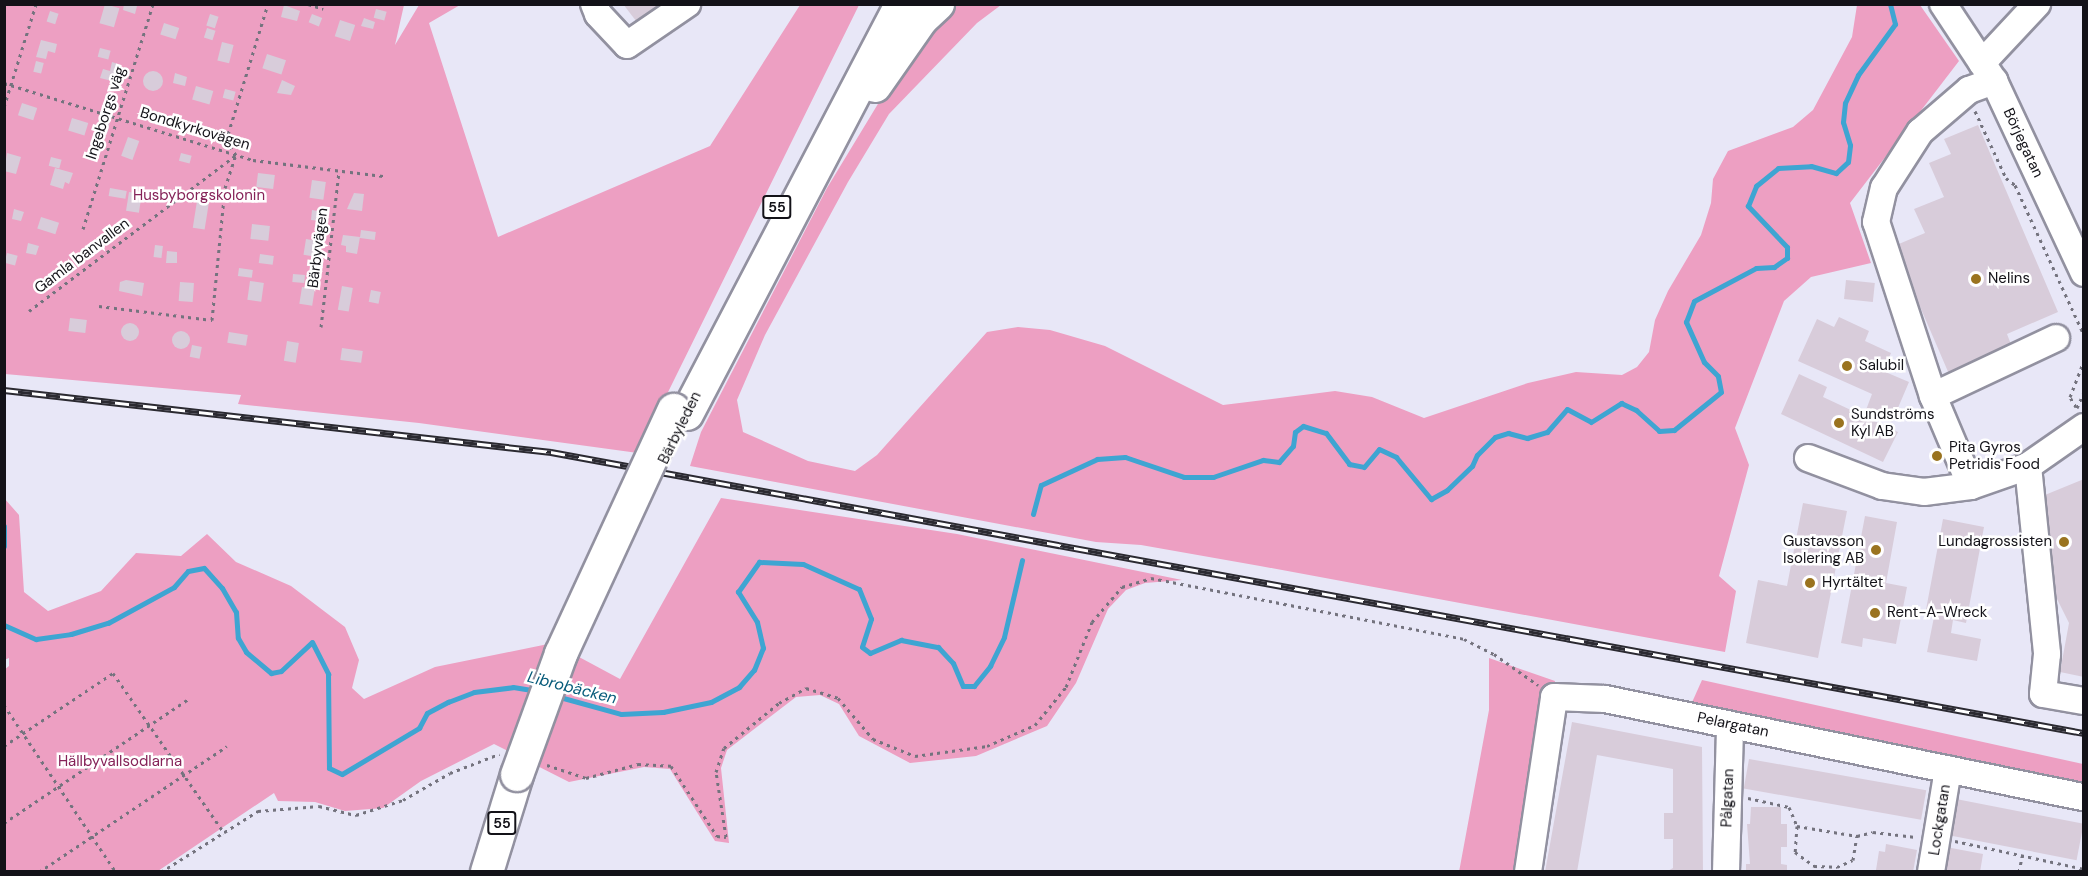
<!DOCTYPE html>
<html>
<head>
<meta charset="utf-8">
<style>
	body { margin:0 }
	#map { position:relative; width:2088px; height:876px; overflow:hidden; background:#e8e7f7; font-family:"DM Sans",sans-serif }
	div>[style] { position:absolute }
	.green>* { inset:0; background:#ed9fc2 }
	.stream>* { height:5px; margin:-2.5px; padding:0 2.5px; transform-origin:2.5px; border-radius:2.5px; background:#3ea5d2 }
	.building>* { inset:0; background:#d8ccda; transform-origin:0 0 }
	.round { border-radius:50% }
	.path>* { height:3px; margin-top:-1.5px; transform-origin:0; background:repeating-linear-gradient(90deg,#74737e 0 3px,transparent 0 7.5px) }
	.roads { filter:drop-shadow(2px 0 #9291a0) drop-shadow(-2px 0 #9291a0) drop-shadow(0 2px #9291a0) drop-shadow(0 -2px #9291a0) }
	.minor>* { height:26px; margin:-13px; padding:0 13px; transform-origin:13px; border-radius:13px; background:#fff }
	.major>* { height:32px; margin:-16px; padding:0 16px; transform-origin:16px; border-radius:16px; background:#fff }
	.rail>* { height:7px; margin-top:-3.5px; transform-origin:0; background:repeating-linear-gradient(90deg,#fff 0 14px,#2b2a31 0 28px); box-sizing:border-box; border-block:2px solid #2b2a31 }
	.bridges { filter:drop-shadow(2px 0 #9291a0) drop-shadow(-2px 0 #9291a0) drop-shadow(0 2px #9291a0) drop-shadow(0 -2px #9291a0) }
	.major-bridge>* { height:32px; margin:-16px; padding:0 16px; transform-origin:16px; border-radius:16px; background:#fff }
	.dots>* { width:16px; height:16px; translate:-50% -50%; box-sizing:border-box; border:3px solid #fff; border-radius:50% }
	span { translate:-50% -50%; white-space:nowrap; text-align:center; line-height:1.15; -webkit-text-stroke:5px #fff; paint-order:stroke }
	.shield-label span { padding:2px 4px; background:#fff; border:2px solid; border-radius:4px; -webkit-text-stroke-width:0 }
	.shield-label { font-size:14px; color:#131218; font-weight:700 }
	.street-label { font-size:15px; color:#131218 }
	.park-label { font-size:15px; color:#852258 }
	.poi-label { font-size:15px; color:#131218 }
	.left { translate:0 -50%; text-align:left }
	.right { translate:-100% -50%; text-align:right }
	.water-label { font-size:16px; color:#065b7a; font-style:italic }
	.frame { position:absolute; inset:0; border:6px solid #131218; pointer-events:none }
</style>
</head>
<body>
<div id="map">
	<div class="green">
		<div style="clip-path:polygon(4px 5px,404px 5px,395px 45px,419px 5px,460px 5px,429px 23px,498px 237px,710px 146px,800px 5px,859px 5px,638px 453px,419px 423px,238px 404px,241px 395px,5px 374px)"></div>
		<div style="clip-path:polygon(953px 5px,1001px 5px,977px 23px,889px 114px,848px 182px,765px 335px,737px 400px,743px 432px,808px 461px,855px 471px,877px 455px,987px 332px,1018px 327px,1050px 330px,1105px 346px,1223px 405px,1335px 391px,1372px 397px,1424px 418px,1528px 383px,1576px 372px,1622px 375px,1637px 367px,1649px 352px,1655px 320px,1668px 291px,1701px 235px,1711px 203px,1713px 179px,1728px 151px,1793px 127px,1813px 110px,1852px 37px,1857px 5px,1920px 5px,1959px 61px,1850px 203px,1871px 263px,1811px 277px,1784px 301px,1735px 428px,1749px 465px,1719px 576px,1736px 591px,1725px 652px,1260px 566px,1141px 545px,1096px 542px,690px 466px,701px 432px,827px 188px,887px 89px)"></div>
		<div style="clip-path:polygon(4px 498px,19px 515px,24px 592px,48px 611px,101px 591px,136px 553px,181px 556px,207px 534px,236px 562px,291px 586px,345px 627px,359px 660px,352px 688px,364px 699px,435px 667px,553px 643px,620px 679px,721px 498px,957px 534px,1182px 580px,1145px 583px,1126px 590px,1108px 609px,1076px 683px,1047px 726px,976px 756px,910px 763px,859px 736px,839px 704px,820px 695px,796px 697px,727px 750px,721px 768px,729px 843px,715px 841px,670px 769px,644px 767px,569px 782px,494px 744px,421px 781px,383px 808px,345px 811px,315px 802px,278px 801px,274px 793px,158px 871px,5px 871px,4px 670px,9px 666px,9px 658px,4px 660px)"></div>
		<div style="clip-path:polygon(1489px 658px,1555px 681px,1521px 871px,1459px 872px,1489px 710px)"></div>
		<div style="clip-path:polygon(1702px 680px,2083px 764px,2083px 794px,1681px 727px)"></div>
	</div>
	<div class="stream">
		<div style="left:1033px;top:514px;width:30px;rotate:-75deg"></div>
		<div style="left:1041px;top:485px;width:62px;rotate:-24.9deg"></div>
		<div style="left:1097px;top:459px;width:28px;rotate:-4deg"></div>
		<div style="left:1125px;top:457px;width:62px;rotate:18.7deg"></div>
		<div style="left:1184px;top:477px;width:29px"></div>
		<div style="left:1213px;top:477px;width:53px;rotate:-18.8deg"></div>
		<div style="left:1263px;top:460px;width:16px;rotate:7deg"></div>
		<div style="left:1279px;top:462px;width:21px;rotate:-49deg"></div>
		<div style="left:1293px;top:446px;width:14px;rotate:-82deg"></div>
		<div style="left:1295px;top:432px;width:10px;rotate:-37deg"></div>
		<div style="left:1303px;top:426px;width:24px;rotate:17deg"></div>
		<div style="left:1326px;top:433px;width:39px;rotate:53deg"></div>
		<div style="left:1349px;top:464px;width:15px;rotate:11deg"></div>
		<div style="left:1364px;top:467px;width:23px;rotate:-50deg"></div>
		<div style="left:1379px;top:449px;width:19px;rotate:25deg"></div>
		<div style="left:1396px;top:457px;width:55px;rotate:50.2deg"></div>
		<div style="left:1431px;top:499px;width:18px;rotate:-29deg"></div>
		<div style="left:1447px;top:490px;width:35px;rotate:-44deg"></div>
		<div style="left:1472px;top:466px;width:12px;rotate:-66deg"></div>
		<div style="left:1477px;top:455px;width:25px;rotate:-45deg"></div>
		<div style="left:1495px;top:437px;width:14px;rotate:-17deg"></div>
		<div style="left:1508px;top:433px;width:20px;rotate:15deg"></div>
		<div style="left:1527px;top:438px;width:21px;rotate:-17deg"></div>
		<div style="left:1547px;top:432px;width:30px;rotate:-49deg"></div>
		<div style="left:1567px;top:409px;width:27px;rotate:28deg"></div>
		<div style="left:1591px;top:422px;width:36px;rotate:-32deg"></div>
		<div style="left:1621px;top:403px;width:17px;rotate:25deg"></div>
		<div style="left:1636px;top:410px;width:31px;rotate:42deg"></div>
		<div style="left:1659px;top:431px;width:15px;rotate:-4deg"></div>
		<div style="left:1674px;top:430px;width:60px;rotate:-39deg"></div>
		<div style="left:1721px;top:392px;width:16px;rotate:-101deg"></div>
		<div style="left:1718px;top:376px;width:20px;rotate:-135deg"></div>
		<div style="left:1704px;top:362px;width:44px;rotate:-114.2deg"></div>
		<div style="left:1686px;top:322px;width:22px;rotate:-69deg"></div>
		<div style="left:1694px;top:301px;width:70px;rotate:-28deg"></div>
		<div style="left:1756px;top:268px;width:18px;rotate:-3deg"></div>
		<div style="left:1774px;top:267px;width:16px;rotate:-35deg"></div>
		<div style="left:1787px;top:258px;width:11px;rotate:-90deg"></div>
		<div style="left:1787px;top:247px;width:57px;rotate:-133.6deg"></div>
		<div style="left:1748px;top:206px;width:22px;rotate:-68deg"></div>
		<div style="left:1756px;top:186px;width:28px;rotate:-39deg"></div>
		<div style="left:1778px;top:168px;width:33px;rotate:-3deg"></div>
		<div style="left:1811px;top:166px;width:26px;rotate:16deg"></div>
		<div style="left:1836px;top:173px;width:16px;rotate:-43deg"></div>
		<div style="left:1848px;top:162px;width:17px;rotate:-83deg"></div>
		<div style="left:1850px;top:145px;width:24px;rotate:-107deg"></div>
		<div style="left:1843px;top:122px;width:19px;rotate:-84deg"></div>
		<div style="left:1845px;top:103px;width:31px;rotate:-65deg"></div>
		<div style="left:1858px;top:75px;width:63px;rotate:-54deg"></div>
		<div style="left:1895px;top:24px;width:21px;rotate:-104deg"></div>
		<div style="left:4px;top:526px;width:20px;rotate:90deg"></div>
		<div style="left:4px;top:625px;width:35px;rotate:24deg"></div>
		<div style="left:36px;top:639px;width:35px;rotate:-8deg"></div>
		<div style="left:71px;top:634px;width:39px;rotate:-17deg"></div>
		<div style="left:108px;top:623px;width:75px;rotate:-28.6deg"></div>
		<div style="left:174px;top:587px;width:21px;rotate:-49deg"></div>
		<div style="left:188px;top:571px;width:16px;rotate:-11deg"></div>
		<div style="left:204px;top:568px;width:27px;rotate:48deg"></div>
		<div style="left:222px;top:588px;width:28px;rotate:60deg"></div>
		<div style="left:236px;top:612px;width:26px;rotate:86deg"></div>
		<div style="left:238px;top:638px;width:16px;rotate:60deg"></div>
		<div style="left:246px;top:652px;width:33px;rotate:40deg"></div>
		<div style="left:271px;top:673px;width:10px;rotate:-11deg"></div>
		<div style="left:281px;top:671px;width:42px;rotate:-43.1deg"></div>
		<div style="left:312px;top:642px;width:36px;rotate:63deg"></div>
		<div style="left:328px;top:674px;width:94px;rotate:89.4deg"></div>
		<div style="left:329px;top:768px;width:14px;rotate:25deg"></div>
		<div style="left:342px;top:774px;width:90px;rotate:-30.9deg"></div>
		<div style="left:419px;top:728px;width:17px;rotate:-62deg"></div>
		<div style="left:427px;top:713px;width:24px;rotate:-28deg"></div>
		<div style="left:448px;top:702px;width:28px;rotate:-21deg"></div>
		<div style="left:474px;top:692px;width:39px;rotate:-7deg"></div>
		<div style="left:513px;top:687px;width:25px;rotate:9deg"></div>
		<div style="left:556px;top:696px;width:67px;rotate:15.5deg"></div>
		<div style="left:621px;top:714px;width:42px;rotate:-2.7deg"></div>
		<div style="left:663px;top:712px;width:49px;rotate:-11.8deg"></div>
		<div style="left:711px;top:702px;width:32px;rotate:-28deg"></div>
		<div style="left:739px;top:687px;width:23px;rotate:-49deg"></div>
		<div style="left:754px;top:670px;width:24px;rotate:-68deg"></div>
		<div style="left:763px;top:648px;width:27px;rotate:-103deg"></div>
		<div style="left:757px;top:622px;width:36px;rotate:-122deg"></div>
		<div style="left:738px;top:592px;width:37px;rotate:-55deg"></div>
		<div style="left:759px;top:562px;width:44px;rotate:2.6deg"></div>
		<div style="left:803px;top:564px;width:61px;rotate:24.1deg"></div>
		<div style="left:859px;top:589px;width:32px;rotate:68deg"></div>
		<div style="left:871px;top:619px;width:29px;rotate:108deg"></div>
		<div style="left:862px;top:647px;width:10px;rotate:37deg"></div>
		<div style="left:870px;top:653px;width:34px;rotate:-23deg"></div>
		<div style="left:901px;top:640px;width:38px;rotate:11deg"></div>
		<div style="left:938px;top:647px;width:22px;rotate:47deg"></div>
		<div style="left:953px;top:663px;width:25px;rotate:67deg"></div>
		<div style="left:963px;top:686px;width:11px"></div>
		<div style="left:974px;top:686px;width:26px;rotate:-51deg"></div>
		<div style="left:990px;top:666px;width:32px;rotate:-64deg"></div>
		<div style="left:1004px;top:637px;width:79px;rotate:-76.8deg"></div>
	</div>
	<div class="building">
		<div style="left:105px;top:4px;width:15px;height:20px;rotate:16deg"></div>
		<div style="clip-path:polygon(124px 4px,137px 6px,135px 14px,123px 10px)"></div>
		<div style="clip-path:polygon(623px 4px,676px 4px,643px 30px)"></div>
		<div style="clip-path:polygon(284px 5px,300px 11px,297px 21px,281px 17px)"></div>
		<div style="left:376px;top:9px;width:11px;height:9px;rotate:15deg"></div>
		<div style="left:50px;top:11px;width:9px;height:11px;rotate:18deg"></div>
		<div style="left:210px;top:14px;width:9px;height:12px;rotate:18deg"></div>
		<div style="left:312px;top:14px;width:11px;height:9px;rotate:22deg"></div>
		<div style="clip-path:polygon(364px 18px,375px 22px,373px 29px,361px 26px)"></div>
		<div style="left:340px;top:20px;width:16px;height:17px;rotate:18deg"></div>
		<div style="left:164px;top:23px;width:16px;height:12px;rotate:18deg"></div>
		<div style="left:207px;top:28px;width:9px;height:10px;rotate:18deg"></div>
		<div style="clip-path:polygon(41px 40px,57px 44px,55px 53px,48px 51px,46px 59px,36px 57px)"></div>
		<div style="left:222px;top:42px;width:12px;height:19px;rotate:14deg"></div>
		<div style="left:100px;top:48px;width:11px;height:9px;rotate:15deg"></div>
		<div style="left:267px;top:54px;width:20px;height:15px;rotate:18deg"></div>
		<div style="left:36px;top:61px;width:8px;height:11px;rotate:14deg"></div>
		<div style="clip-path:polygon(112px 62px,121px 65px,116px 82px,100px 78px,103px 69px,110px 71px)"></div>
		<div class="round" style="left:143px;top:71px;width:20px;height:20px"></div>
		<div style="clip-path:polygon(175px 73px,187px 77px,185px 86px,173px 83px)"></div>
		<div style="clip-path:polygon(282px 80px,295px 86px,291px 95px,277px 93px)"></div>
		<div style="left:196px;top:86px;width:18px;height:14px;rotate:16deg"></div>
		<div style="left:225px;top:89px;width:11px;height:9px;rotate:15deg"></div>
		<div style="left:22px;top:103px;width:16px;height:13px;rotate:18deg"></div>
		<div style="left:72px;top:118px;width:17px;height:13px;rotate:17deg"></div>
		<div style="left:99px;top:121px;width:11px;height:9px;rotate:15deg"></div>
		<div style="clip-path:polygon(1978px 125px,2058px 312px,2007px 334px,2012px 347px,1949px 374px,1894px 246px,1925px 233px,1914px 209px,1944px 197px,1929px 163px,1951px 154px,1944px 139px)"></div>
		<div style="left:128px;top:137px;width:12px;height:20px;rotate:20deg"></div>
		<div style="clip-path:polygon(7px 153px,21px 157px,16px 174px,4px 171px)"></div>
		<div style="left:181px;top:153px;width:11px;height:8px;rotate:15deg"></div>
		<div style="left:51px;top:157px;width:11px;height:9px;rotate:15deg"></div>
		<div style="clip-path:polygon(55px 168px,73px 173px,69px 184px,65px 182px,63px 189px,50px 185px)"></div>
		<div style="left:258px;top:173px;width:17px;height:14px;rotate:7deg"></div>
		<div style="left:312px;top:180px;width:14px;height:18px;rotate:8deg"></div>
		<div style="left:110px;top:188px;width:17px;height:8px;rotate:10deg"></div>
		<div style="left:129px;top:192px;width:13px;height:19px;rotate:9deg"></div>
		<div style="clip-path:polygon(354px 193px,364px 194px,362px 211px,347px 209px)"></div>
		<div style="left:197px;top:201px;width:12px;height:27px;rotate:9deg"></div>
		<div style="clip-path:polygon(14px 209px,24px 212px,21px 221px,12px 219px)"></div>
		<div style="clip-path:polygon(312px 210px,323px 212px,321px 221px,311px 220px)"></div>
		<div style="left:41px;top:217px;width:19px;height:12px;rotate:18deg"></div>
		<div style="left:252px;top:224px;width:18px;height:15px;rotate:6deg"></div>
		<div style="left:361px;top:230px;width:15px;height:8px;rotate:8deg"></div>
		<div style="clip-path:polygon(343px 235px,360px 237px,357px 254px,346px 252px,346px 246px,341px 245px)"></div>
		<div style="left:306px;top:239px;width:12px;height:16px;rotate:9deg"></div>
		<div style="clip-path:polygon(28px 243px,39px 246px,36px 255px,26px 253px)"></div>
		<div style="left:155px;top:245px;width:8px;height:12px;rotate:7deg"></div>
		<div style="clip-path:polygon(167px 251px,177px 252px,177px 263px,166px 263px)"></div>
		<div style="left:7px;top:253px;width:11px;height:10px;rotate:15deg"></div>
		<div style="left:260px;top:254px;width:14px;height:9px;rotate:8deg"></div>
		<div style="left:239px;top:268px;width:14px;height:8px;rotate:8deg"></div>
		<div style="left:293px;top:274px;width:12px;height:8px;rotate:5deg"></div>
		<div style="clip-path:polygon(126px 280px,144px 283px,142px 296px,119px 291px,120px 282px)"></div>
		<div style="left:1846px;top:280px;width:29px;height:19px;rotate:6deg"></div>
		<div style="left:250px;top:281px;width:14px;height:19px;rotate:8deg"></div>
		<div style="left:180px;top:282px;width:14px;height:19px;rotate:4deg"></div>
		<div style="left:342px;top:286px;width:11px;height:24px;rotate:10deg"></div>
		<div style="left:302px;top:287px;width:13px;height:17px;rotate:9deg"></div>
		<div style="left:371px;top:290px;width:10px;height:12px;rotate:11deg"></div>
		<div style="clip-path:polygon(1839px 317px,1869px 331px,1865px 341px,1891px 353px,1883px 371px,1909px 382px,1892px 422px,1866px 410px,1872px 394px,1798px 361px,1817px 319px,1834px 327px)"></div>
		<div style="left:70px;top:318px;width:17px;height:13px;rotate:7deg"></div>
		<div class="round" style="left:121px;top:323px;width:18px;height:18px"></div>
		<div class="round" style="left:172px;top:331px;width:18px;height:18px"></div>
		<div style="left:229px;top:332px;width:19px;height:11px;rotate:9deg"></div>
		<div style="left:287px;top:341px;width:12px;height:20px;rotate:9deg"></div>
		<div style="left:192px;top:345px;width:10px;height:12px;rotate:11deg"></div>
		<div style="left:342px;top:348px;width:21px;height:12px;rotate:8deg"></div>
		<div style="clip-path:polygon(1799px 374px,1827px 387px,1823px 397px,1898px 432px,1883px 462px,1781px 414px)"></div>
		<div style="clip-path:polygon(2084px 479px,2084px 677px,2060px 672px,2069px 623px,2049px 583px,2040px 497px)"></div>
		<div style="clip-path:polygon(1803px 503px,1847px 511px,1818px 658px,1746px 643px,1758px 580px,1787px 586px)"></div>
		<div style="clip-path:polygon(1865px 516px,1897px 522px,1886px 583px,1907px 587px,1896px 644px,1863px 638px,1862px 647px,1841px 643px)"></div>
		<div style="clip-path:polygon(1943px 519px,1984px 527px,1966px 623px,1953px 620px,1951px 633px,1981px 639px,1977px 661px,1927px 652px,1934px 617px,1925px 615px)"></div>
		<div style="clip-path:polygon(1572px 722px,1702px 747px,1703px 872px,1666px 872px,1673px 868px,1673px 839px,1664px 839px,1664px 813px,1673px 813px,1673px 769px,1597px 755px,1577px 872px,1545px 872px)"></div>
		<div style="left:1749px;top:759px;width:180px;height:30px;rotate:10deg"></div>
		<div style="left:1956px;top:799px;width:130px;height:37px;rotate:11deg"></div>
		<div style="clip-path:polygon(1751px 807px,1781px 807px,1781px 824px,1787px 824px,1787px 847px,1781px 847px,1781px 864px,1787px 865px,1787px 872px,1746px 872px,1746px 864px,1750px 864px,1747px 824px,1750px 824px)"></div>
		<div style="clip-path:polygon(1886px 844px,1917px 850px,1913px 872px,1876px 870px,1879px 851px,1885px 852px)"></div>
		<div style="clip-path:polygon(1946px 847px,1983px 854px,1980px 872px,1942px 872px)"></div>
	</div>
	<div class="path">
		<div style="left:308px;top:4px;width:16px;rotate:18deg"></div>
		<div style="left:4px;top:83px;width:261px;rotate:17.2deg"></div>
		<div style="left:253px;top:160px;width:131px;rotate:7deg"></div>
		<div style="left:4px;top:107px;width:108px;rotate:-72.7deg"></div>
		<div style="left:1975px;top:111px;width:74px;rotate:65.2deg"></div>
		<div style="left:2006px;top:178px;width:11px;rotate:38deg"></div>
		<div style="left:2015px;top:185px;width:165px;rotate:65.3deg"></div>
		<div style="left:83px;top:229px;width:236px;rotate:-72.7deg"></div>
		<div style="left:99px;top:306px;width:114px;rotate:7.1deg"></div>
		<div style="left:212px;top:320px;width:133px;rotate:-84.4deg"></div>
		<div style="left:225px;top:188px;width:35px;rotate:-72deg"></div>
		<div style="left:236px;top:155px;width:17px;rotate:-126deg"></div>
		<div style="left:226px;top:141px;width:143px;rotate:-73deg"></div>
		<div style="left:29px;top:311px;width:259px;rotate:-37deg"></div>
		<div style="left:321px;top:327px;width:157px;rotate:-83.4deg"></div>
		<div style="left:2076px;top:407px;width:12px;rotate:-121deg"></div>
		<div style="left:2070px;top:397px;width:40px;rotate:-69deg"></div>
		<div style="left:2077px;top:408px;width:17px;rotate:-66deg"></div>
		<div style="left:4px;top:705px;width:201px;rotate:56.2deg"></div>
		<div style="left:4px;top:746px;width:131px;rotate:-33.8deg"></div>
		<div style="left:113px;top:673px;width:195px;rotate:55.2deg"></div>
		<div style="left:547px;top:765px;width:41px;rotate:18.4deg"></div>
		<div style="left:586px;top:778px;width:54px;rotate:-15.1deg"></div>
		<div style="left:638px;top:764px;width:33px;rotate:3deg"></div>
		<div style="left:671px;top:766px;width:84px;rotate:56.7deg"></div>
		<div style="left:717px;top:836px;width:9px;rotate:6deg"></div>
		<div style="left:726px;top:837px;width:66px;rotate:-98.7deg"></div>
		<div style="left:716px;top:772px;width:25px;rotate:-72deg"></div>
		<div style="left:724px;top:748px;width:71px;rotate:-39.3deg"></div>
		<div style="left:779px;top:703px;width:31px;rotate:-29deg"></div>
		<div style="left:806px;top:688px;width:34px;rotate:17deg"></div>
		<div style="left:838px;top:698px;width:54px;rotate:49.5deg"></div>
		<div style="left:873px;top:739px;width:45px;rotate:22deg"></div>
		<div style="left:915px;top:756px;width:73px;rotate:-7.9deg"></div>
		<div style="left:987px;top:746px;width:52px;rotate:-23.6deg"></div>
		<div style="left:1035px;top:725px;width:49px;rotate:-50.8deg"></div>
		<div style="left:1066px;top:687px;width:70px;rotate:-68.2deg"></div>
		<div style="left:1092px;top:622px;width:46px;rotate:-49.4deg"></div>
		<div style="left:1122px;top:587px;width:30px;rotate:-17deg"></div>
		<div style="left:1151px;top:578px;width:319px;rotate:11deg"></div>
		<div style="left:1464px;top:639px;width:34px;rotate:27deg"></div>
		<div style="left:1494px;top:654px;width:54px;rotate:35.2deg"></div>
		<div style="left:1748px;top:798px;width:42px;rotate:12.4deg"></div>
		<div style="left:1789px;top:807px;width:21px;rotate:67deg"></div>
		<div style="left:1797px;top:826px;width:26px;rotate:94deg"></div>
		<div style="left:1795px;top:852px;width:24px;rotate:36deg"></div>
		<div style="left:1814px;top:866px;width:23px;rotate:2deg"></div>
		<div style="left:1837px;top:867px;width:17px;rotate:-24deg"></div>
		<div style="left:1853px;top:860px;width:24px;rotate:-81deg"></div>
		<div style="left:1857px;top:836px;width:16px;rotate:-14deg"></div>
		<div style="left:1873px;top:832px;width:43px;rotate:6.6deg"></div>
		<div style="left:4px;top:823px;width:224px;rotate:-33.9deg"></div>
		<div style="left:1797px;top:826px;width:61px;rotate:9.5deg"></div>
		<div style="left:1955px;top:841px;width:132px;rotate:12.2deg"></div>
		<div style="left:39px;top:872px;width:226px;rotate:-33.8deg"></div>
		<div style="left:161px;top:872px;width:115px;rotate:-32.2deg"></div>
		<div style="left:258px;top:811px;width:61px;rotate:-4.7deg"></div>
		<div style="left:319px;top:806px;width:38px;rotate:14deg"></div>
		<div style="left:356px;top:815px;width:49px;rotate:-17.7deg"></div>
		<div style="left:403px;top:800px;width:54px;rotate:-29.9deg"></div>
		<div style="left:450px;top:773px;width:53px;rotate:-21.2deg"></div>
		<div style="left:2019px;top:872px;width:16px;rotate:-79deg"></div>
	</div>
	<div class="roads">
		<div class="minor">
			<div style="left:594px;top:4px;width:11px;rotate:68deg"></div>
			<div style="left:598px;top:14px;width:42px;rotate:46.9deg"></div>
			<div style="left:627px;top:45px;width:73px;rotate:-34.3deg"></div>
			<div style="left:1943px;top:4px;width:92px;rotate:56.5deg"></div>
			<div style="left:1994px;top:81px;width:212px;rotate:64.9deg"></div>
			<div style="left:1982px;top:63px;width:81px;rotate:-47deg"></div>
			<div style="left:1933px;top:396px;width:136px;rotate:-25.2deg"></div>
			<div style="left:1808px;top:458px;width:79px;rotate:20.7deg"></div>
			<div style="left:1882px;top:486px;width:42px;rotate:8.1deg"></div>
			<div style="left:1924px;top:492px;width:47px;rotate:-7.3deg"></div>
			<div style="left:1971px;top:486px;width:60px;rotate:-19.3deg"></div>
			<div style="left:2028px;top:466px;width:68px;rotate:-34.9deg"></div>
			<div style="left:2028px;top:466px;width:189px;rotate:84.2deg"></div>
			<div style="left:2047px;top:654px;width:40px;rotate:95.7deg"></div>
			<div style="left:2043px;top:694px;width:42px;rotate:9.7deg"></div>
			<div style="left:1971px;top:486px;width:98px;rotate:-112.9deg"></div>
			<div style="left:1933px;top:396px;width:183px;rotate:-108.1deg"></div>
			<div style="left:1876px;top:222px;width:35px;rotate:-77deg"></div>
			<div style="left:1884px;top:188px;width:67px;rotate:-57.3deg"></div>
			<div style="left:1920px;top:132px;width:65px;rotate:-40.6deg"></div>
			<div style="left:1969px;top:90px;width:27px;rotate:-20deg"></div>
			<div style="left:1528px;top:872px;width:177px;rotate:-81.5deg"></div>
			<div style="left:1554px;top:697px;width:51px;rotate:2.2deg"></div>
			<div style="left:1605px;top:699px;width:489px;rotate:11.6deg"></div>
			<div style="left:1726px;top:872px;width:147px;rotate:-88.4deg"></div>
			<div style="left:1931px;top:872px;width:104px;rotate:-80.6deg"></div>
		</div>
		<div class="major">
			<div style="left:875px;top:86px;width:82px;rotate:-55deg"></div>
			<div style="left:922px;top:19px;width:22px;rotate:-43deg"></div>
			<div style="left:687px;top:414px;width:462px;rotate:-62.4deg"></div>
			<div style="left:487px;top:872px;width:102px;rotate:-72.8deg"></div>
		</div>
	</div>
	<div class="rail">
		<div style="left:4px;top:390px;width:551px;rotate:6.47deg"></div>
		<div style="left:551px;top:452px;width:1559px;rotate:10.39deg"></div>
	</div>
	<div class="bridges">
		<div class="major-bridge">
			<div style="left:517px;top:775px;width:129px;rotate:-70deg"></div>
			<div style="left:561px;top:654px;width:269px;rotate:-65.2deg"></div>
		</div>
	</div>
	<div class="dots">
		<div style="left:1976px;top:279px;background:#9a731f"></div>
		<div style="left:1847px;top:366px;background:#9a731f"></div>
		<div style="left:1839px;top:423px;background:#9a731f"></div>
		<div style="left:1937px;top:456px;background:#9a731f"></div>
		<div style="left:2064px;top:542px;background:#9a731f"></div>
		<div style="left:1876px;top:550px;background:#9a731f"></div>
		<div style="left:1810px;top:583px;background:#9a731f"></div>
		<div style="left:1875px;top:613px;background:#9a731f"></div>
	</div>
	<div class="shield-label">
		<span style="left:777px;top:207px">55</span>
		<span style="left:502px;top:823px">55</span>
	</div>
	<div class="street-label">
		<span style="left:106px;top:113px;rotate:-72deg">Ingeborgs väg</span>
		<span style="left:195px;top:129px;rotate:17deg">Bondkyrkovägen</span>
		<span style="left:2023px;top:143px;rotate:65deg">Börjegatan</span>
		<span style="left:318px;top:248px;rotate:-83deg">Bärbyvägen</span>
		<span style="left:82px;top:256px;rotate:-37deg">Gamla banvallen</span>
		<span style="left:680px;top:428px;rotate:-64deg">Bärbyleden</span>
		<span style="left:1733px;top:725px;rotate:12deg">Pelargatan</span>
		<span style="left:1728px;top:798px;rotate:-88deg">Pålgatan</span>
		<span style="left:1940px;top:820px;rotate:-81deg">Lockgatan</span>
	</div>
	<div class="park-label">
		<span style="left:199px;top:196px">Husbyborgskolonin</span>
		<span style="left:120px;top:762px">Hällbyvallsodlarna</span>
	</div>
	<div class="poi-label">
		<span class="left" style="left:1988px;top:279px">Nelins</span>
		<span class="left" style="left:1859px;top:366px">Salubil</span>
		<span class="left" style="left:1851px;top:423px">Sundströms<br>Kyl AB</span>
		<span class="left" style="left:1949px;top:456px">Pita Gyros<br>Petridis Food</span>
		<span class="right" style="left:1864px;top:550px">Gustavsson<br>Isolering AB</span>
		<span class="right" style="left:2052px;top:542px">Lundagrossisten</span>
		<span class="left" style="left:1822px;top:583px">Hyrtältet</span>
		<span class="left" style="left:1887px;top:613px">Rent-A-Wreck</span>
	</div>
	<div class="water-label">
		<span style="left:572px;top:688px;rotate:14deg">Librobäcken</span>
	</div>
	<div class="frame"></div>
</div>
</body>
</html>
